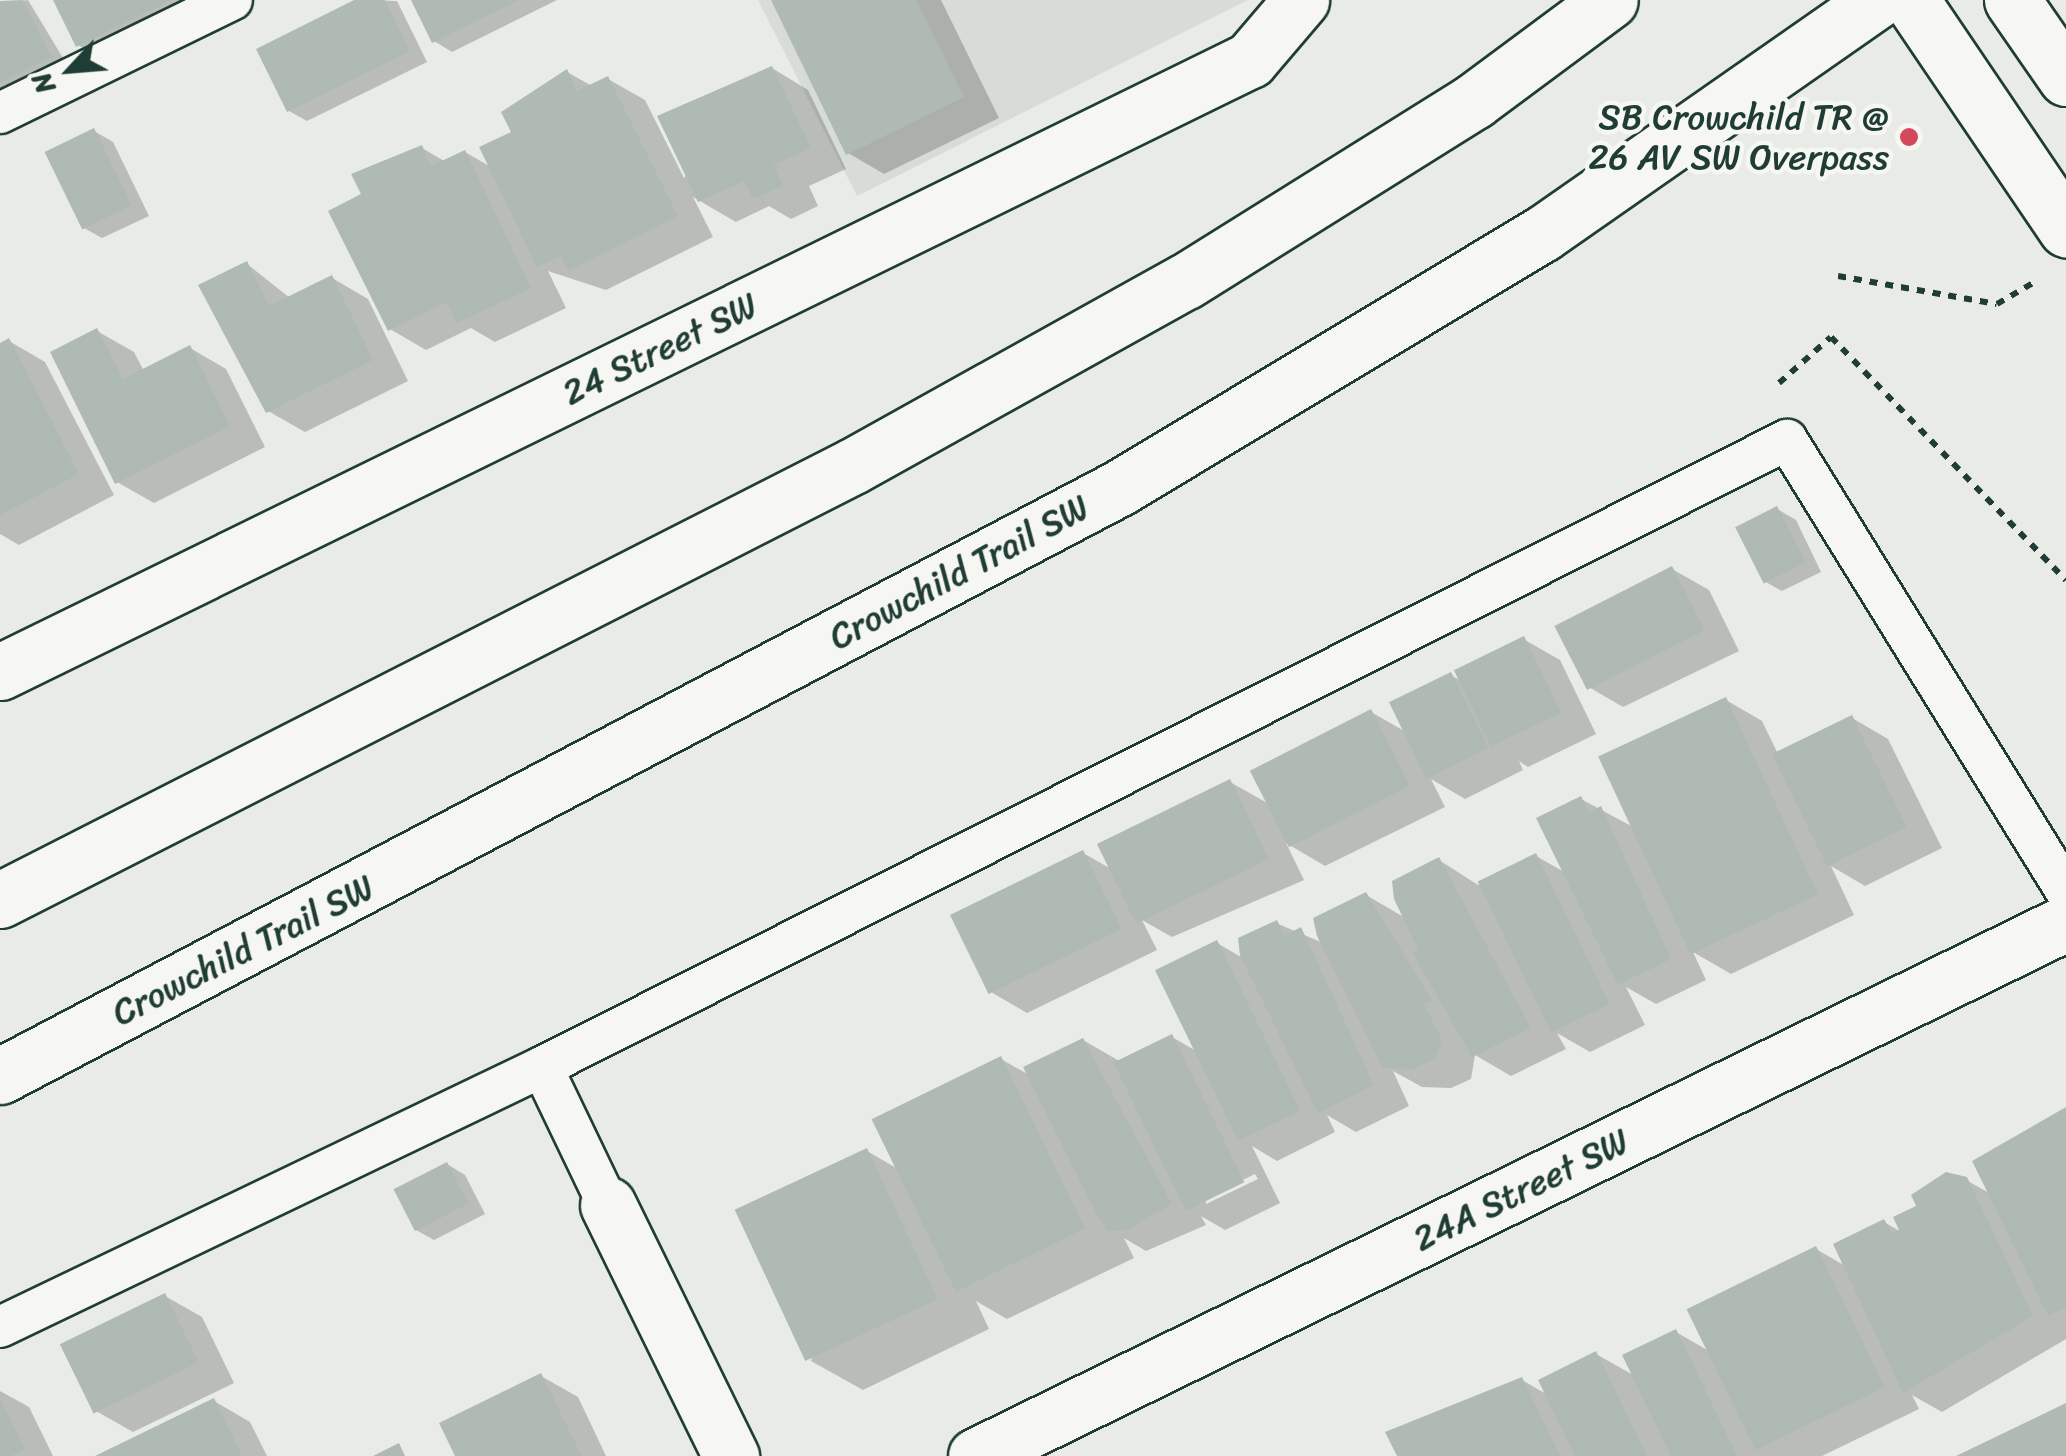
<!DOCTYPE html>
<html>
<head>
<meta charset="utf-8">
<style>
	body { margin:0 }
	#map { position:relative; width:2066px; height:1456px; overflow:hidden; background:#e9ebe7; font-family:Sriracha,sans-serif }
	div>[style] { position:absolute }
	.built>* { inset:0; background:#d8dcd8 }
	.shadow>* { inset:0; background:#0003 }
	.building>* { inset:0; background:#b0bab5; transform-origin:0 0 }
	.path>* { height:6px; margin-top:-3px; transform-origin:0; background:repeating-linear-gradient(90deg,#1f3d34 0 8px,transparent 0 16px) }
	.roads { filter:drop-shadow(2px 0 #1f3d34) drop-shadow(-2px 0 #1f3d34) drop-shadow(0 2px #1f3d34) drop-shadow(0 -2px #1f3d34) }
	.service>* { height:40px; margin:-20px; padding:0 20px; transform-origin:20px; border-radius:20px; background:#f6f6f2 }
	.minor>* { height:55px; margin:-27.5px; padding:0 27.5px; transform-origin:27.5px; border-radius:27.5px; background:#f6f6f2 }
	.tertiary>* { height:55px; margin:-27.5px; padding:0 27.5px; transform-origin:27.5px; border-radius:27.5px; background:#f6f6f2 }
	.motorway>* { height:55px; margin:-27.5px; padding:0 27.5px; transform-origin:27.5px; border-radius:27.5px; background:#f6f6f2 }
	.dots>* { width:28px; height:28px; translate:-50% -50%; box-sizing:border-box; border:5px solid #f6f6f2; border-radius:50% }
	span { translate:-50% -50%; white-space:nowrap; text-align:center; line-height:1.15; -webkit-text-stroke:9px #f6f6f2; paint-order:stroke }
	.poi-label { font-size:35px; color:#1f3d34 }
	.right { translate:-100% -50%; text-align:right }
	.street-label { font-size:35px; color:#1f3d34 }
	.north { position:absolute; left:20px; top:20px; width:100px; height:100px; -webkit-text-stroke:8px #f6f6f2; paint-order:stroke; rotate:244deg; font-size:28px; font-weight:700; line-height:40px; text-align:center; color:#1f3d34 }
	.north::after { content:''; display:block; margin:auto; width:35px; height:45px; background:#1f3d34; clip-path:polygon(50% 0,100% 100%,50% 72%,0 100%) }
</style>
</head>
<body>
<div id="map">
	<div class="built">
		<div style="clip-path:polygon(758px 0,1248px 0,857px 196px)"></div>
	</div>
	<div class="shadow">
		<div style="clip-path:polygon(28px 0,69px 68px,0 102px,0 4px)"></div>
		<div style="clip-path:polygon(56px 0,210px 0,96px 56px,78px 45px)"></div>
		<div style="clip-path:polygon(360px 0,397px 1px,427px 62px,307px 121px,289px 111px)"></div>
		<div style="clip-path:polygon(414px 0,557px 0,452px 52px,434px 41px)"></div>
		<div style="clip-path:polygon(774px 0,941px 0,999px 118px,884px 174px,848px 153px)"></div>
		<div style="clip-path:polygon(772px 68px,808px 90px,846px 169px,809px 186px,818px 206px,791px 219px,769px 206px,736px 222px,693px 197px,713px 237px,606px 290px,548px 271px,566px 308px,495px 342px,471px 328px,426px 350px,390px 329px,364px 195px,422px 148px,446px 162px,465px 152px,491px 167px,567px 72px,592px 86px,608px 79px,645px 100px,684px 178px)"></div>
		<div style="clip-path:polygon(94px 131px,113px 142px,149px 216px,102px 238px,84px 228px)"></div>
		<div style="clip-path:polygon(247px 264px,290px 298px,332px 278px,368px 299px,408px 381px,305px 432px,268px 411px)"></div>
		<div style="clip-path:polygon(97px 331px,134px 352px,144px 371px,190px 348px,226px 369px,265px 447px,154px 503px,117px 482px)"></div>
		<div style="clip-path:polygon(9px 341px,45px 362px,114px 495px,19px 545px,0 534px,0 346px)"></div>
		<div style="clip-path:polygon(1777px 509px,1796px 520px,1821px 572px,1782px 591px,1764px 581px)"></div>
		<div style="clip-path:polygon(1672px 569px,1709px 590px,1739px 651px,1623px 707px,1587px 686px)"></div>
		<div style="clip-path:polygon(1523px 639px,1560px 660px,1596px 734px,1528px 767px,1519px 761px,1523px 770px,1465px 799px,1431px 779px,1445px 807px,1325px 866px,1286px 843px,1304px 880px,1172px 937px,1142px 920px,1157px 950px,1027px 1013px,991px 992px,1083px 853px,1113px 870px,1230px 782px,1269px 804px,1371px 712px,1406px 732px,1450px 675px,1462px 681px)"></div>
		<div style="clip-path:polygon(evenodd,1726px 700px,1762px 721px,1778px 754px,1852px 718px,1888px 739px,1942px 848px,1865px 886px,1831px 866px,1854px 915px,1731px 974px,1693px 952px,1706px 980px,1656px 1004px,1626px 987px,1645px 1025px,1590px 1052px,1557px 1033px,1566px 1049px,1511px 1076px,1475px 1055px,1471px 1079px,1451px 1088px,1422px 1087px,1393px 1071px,1409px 1106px,1356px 1132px,1327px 1115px,1335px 1132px,1277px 1161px,1252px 1146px,1280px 1203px,1225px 1230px,1201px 1216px,1206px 1225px,1146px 1251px,1124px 1238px,1134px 1258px,1007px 1319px,976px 1301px,989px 1329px,863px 1390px,811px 1361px,867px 1151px,898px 1169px,1001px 1059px,1031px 1076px,1083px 1040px,1121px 1062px,1172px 1037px,1198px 1052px,1217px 943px,1253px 964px,1276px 923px,1328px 945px,1366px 895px,1402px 916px,1439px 860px,1478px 885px,1536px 856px,1566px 873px,1581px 799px,1635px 828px,1726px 700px,1255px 1174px,1258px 1179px,1206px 1204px,1206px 1198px,1255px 1174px)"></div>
		<div style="clip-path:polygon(2066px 1112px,2066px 1339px,1942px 1412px,1912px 1395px,1919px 1409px,1822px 1456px,1400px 1456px,1522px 1380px,1548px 1395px,1596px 1354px,1635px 1376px,1676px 1332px,1709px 1351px,1816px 1249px,1847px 1267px,1884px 1222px,1903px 1233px,1966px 1180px,1991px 1194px)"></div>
		<div style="clip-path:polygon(447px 1164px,465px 1175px,485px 1214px,434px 1240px,416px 1230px)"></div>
		<div style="clip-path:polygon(165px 1296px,202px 1317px,234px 1383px,133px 1432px,96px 1411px)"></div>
		<div style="clip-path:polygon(541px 1376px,578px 1397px,606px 1456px,458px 1456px)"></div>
		<div style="clip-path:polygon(0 1391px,29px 1407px,53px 1456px,0 1456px)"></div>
		<div style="clip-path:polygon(214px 1401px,250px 1422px,267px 1456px,101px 1456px)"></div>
	</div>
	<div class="building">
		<div style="clip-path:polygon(23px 0,52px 57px,0 83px,0 1px)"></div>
		<div style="clip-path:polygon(53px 0,172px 0,76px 47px)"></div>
		<div style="clip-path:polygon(354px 0,385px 0,410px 51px,287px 112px,256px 49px)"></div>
		<div style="clip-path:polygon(411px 0,519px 0,432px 43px)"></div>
		<div style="clip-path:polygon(771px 0,916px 0,964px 97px,846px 155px)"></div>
		<div style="clip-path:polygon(772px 66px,811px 148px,774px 165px,783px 186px,753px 199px,744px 181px,698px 202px,657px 116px)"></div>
		<div style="clip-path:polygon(567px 69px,577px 91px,608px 76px,678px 216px,568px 271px,561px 256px,537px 267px,479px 147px,511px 132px,501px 112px)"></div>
		<div style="left:94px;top:128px;width:86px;height:55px;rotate:64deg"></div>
		<div style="clip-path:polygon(422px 145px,431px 166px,465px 150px,531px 288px,457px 323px,446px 302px,388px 331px,328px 211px,361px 194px,351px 174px)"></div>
		<div style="clip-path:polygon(247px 261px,269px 306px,332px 275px,373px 360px,266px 413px,198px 285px)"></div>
		<div style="clip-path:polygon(97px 328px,123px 379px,190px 345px,230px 426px,115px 484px,50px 352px)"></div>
		<div style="clip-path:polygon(9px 338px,79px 474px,0 515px,0 343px)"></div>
		<div style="left:1777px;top:506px;width:63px;height:47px;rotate:63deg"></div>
		<div style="left:1672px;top:566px;width:72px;height:132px;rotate:63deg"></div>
		<div style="left:1524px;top:636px;width:85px;height:78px;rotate:64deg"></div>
		<div style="left:1451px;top:672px;width:85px;height:69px;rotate:64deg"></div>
		<div style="left:1726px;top:697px;width:218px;height:141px;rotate:65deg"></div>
		<div style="left:1371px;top:709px;width:86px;height:136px;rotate:63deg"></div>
		<div style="left:1852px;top:715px;width:125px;height:89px;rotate:64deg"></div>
		<div style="left:1230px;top:779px;width:89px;height:148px;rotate:64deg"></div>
		<div style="clip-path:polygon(1581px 796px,1589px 812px,1601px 806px,1671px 959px,1618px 985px,1536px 818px)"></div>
		<div style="left:1083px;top:850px;width:88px;height:148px;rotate:64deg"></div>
		<div style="left:1536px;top:853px;width:168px;height:65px;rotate:64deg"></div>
		<div style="clip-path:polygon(1439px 857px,1531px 1028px,1472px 1057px,1412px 952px,1418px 949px,1394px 899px,1392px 881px)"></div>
		<div style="clip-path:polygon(1366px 892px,1432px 1000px,1424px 1004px,1442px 1040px,1435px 1058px,1414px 1069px,1383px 1068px,1317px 936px,1313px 918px)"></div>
		<div style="clip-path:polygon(1277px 920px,1284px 936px,1301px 927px,1374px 1085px,1318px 1113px,1240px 956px,1238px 938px)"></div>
		<div style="left:1217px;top:940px;width:190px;height:69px;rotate:64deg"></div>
		<div style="left:1172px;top:1034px;width:165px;height:65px;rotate:64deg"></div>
		<div style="clip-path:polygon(1083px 1038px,1172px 1204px,1127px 1230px,1107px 1231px,1097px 1215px,1023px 1067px)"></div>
		<div style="left:1001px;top:1056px;width:192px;height:144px;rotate:64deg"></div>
		<div style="clip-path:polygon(2066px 1107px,2066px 1307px,2048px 1316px,1972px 1161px)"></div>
		<div style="left:867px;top:1148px;width:167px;height:146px;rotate:65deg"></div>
		<div style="left:447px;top:1162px;width:47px;height:60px;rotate:63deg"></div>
		<div style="clip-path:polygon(1946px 1172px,1967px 1177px,2033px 1316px,1903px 1393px,1833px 1244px,1884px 1219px,1892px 1234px,1899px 1230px,1893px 1217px,1916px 1206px,1911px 1195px)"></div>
		<div style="left:1816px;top:1246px;width:157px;height:144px;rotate:64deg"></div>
		<div style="left:165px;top:1293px;width:77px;height:117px;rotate:64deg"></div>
		<div style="clip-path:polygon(1676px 1329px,1737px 1456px,1671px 1456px,1622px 1355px)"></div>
		<div style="clip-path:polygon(1596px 1351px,1647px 1456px,1575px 1456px,1538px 1380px)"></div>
		<div style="clip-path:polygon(541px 1373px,582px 1456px,455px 1456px,439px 1423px)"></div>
		<div style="clip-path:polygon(1522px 1377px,1560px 1456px,1397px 1456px,1385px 1432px)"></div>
		<div style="clip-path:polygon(214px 1398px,242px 1456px,95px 1456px)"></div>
		<div style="clip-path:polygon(0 1399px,25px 1449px,11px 1456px,0 1456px)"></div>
		<div style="clip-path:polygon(2066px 1403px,2066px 1456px,1956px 1456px)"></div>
		<div style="clip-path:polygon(399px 1443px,405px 1456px,373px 1456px)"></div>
	</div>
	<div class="path">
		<div style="left:1838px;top:276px;width:161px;rotate:10deg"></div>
		<div style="left:1997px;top:304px;width:42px;rotate:-30.3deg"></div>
		<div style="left:1779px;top:383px;width:69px;rotate:-41.5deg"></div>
		<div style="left:1831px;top:337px;width:338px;rotate:46deg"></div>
	</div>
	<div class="roads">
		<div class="service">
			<div style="left:0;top:113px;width:258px;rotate:-26deg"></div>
			<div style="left:542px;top:1067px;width:153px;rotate:64.4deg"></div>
			<div style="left:0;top:1327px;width:601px;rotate:-25.63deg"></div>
			<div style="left:542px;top:1067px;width:1394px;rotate:-26.73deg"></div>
			<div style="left:1787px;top:440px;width:530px;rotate:58.26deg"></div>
		</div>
		<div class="minor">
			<div style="left:0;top:672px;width:1392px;rotate:-26.09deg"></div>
			<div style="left:1250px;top:60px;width:79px;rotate:-49.6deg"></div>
			<div style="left:608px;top:1205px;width:280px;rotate:63.9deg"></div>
			<div style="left:976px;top:1456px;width:1213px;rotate:-26.06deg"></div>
		</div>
		<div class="tertiary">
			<div style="left:1911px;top:0;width:277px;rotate:55.9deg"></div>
			<div style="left:2012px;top:0;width:95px;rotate:55.3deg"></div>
		</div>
		<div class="motorway">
			<div style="left:0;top:900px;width:957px;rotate:-26.97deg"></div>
			<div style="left:853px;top:466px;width:381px;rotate:-29.1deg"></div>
			<div style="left:1186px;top:281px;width:340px;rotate:-32deg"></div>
			<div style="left:1474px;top:101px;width:169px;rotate:-36.6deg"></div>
			<div style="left:0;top:1076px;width:1264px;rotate:-27.72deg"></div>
			<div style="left:1119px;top:488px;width:493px;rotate:-31deg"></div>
			<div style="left:1542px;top:234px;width:409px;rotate:-34.9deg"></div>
		</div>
	</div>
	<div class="dots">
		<div style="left:1909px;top:137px;background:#d1495b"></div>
	</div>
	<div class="poi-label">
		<span class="right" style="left:1889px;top:137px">SB Crowchild TR @<br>26 AV SW Overpass</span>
	</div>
	<div class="street-label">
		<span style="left:660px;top:349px;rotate:-26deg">24 Street SW</span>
		<span style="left:959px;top:572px;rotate:-28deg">Crowchild Trail SW</span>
		<span style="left:243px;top:950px;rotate:-27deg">Crowchild Trail SW</span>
		<span style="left:1521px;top:1190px;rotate:-26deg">24A Street SW</span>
	</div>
	<div class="north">N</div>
</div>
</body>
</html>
